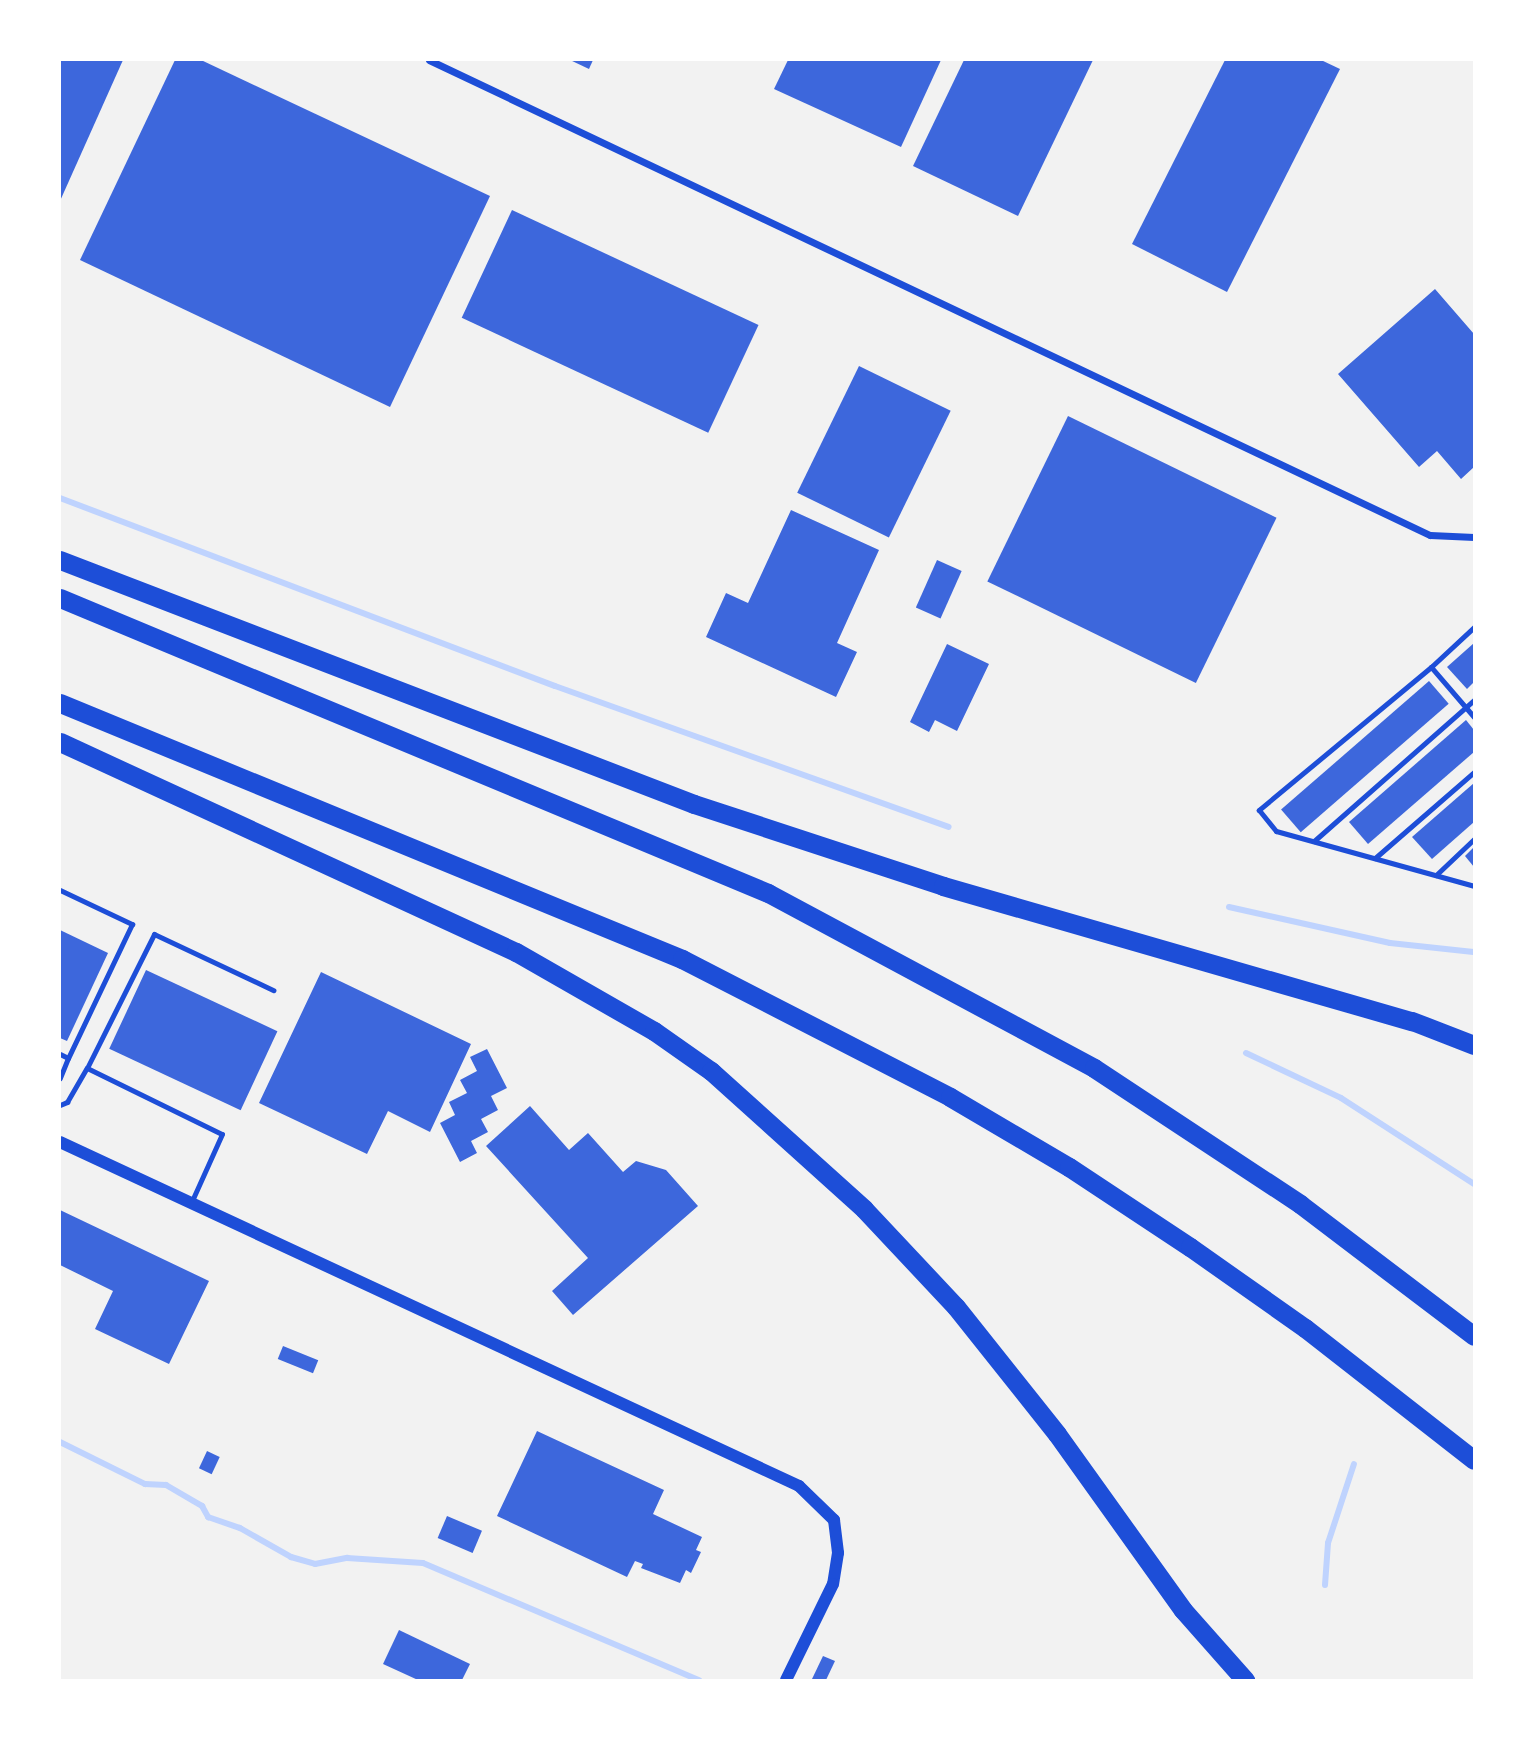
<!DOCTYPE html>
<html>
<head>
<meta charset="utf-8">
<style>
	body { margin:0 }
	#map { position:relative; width:1534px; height:1740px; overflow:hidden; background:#f2f2f2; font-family:"Work Sans",sans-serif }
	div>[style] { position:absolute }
	.stream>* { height:6px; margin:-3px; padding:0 3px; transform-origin:3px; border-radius:3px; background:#bfd3fe }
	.building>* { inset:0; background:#3d67dc; transform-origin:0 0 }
	.service>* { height:5px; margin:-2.5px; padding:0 2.5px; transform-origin:2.5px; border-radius:2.5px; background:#1d4ed8 }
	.minor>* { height:7px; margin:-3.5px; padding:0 3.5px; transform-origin:3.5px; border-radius:3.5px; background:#1d4ed8 }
	.tertiary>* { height:12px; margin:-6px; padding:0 6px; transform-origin:6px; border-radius:6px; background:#1d4ed8 }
	.motorway>* { height:19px; margin:-9.5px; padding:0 9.5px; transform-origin:9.5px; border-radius:9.5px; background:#1d4ed8 }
	span { translate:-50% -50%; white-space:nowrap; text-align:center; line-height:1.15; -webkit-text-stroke:7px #fff; paint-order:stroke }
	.frame { position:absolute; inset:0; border:61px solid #fff; pointer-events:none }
</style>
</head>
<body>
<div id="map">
	<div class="stream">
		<div style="left:60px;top:498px;width:529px;rotate:20.8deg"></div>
		<div style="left:555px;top:686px;width:418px;rotate:19.7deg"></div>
		<div style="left:1229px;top:907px;width:165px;rotate:12.6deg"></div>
		<div style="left:1390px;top:943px;width:84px;rotate:6.1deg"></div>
		<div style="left:1246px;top:1053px;width:105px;rotate:25.3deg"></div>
		<div style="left:1341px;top:1098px;width:158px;rotate:32.9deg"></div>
		<div style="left:60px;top:1442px;width:95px;rotate:26.3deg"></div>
		<div style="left:145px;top:1484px;width:21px;rotate:3deg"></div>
		<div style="left:166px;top:1485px;width:42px;rotate:30.3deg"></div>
		<div style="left:202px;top:1506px;width:13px;rotate:61deg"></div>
		<div style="left:208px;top:1517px;width:34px;rotate:19deg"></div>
		<div style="left:240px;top:1528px;width:59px;rotate:29.6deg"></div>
		<div style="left:291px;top:1557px;width:25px;rotate:16deg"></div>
		<div style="left:315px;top:1564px;width:33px;rotate:-11deg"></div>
		<div style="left:347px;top:1558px;width:76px;rotate:3.8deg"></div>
		<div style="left:423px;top:1563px;width:300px;rotate:23deg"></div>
		<div style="left:1325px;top:1585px;width:42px;rotate:-85.9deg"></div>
		<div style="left:1328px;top:1543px;width:83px;rotate:-71.8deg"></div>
	</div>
	<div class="building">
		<div style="clip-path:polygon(60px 60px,123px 60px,60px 201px)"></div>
		<div style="clip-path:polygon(175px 60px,201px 60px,490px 196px,390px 407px,80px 260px)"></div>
		<div style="clip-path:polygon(570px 60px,593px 60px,589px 69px)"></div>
		<div style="clip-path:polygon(788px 60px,941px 60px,901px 147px,774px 89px)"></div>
		<div style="clip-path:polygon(964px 60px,1093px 60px,1018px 216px,913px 166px)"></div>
		<div style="clip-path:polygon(1225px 60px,1321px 60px,1340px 69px,1227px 292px,1132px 244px)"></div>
		<div style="left:512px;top:210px;width:272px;height:119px;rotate:25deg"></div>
		<div style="clip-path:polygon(1435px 289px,1474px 334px,1474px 467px,1461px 479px,1437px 451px,1419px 467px,1338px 374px)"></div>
		<div style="left:859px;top:366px;width:102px;height:141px;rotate:26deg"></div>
		<div style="left:1068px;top:416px;width:232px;height:184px;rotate:26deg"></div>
		<div style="clip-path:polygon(791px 510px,879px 550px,837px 643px,857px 652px,836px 697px,706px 637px,726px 593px,748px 603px)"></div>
		<div style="left:937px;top:560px;width:27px;height:52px;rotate:24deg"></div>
		<div style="clip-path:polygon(1474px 643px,1474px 682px,1467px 689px,1447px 667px)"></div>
		<div style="clip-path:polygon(947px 644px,989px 664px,957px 731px,935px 720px,929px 732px,910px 722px)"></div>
		<div style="left:1429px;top:681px;width:30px;height:196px;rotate:49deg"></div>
		<div style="clip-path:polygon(1466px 720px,1474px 730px,1474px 752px,1368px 844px,1349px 822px)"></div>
		<div style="clip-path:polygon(1474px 783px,1474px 822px,1432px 859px,1412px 837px)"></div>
		<div style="clip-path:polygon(1474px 847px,1474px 867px,1465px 856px)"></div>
		<div style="clip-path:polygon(60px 930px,108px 953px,67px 1041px,60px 1038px)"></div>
		<div style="left:146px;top:970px;width:145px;height:87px;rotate:25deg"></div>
		<div style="clip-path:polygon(321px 972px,471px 1044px,430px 1132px,388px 1111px,367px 1154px,259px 1103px)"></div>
		<div style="clip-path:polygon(487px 1049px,507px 1088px,491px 1096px,498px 1110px,481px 1119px,488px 1132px,471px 1141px,477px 1153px,460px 1162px,440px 1123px,455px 1115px,449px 1102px,467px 1093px,460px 1080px,477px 1071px,470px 1057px)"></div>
		<div style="clip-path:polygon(530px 1106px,569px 1150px,588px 1133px,623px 1172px,636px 1161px,666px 1170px,698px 1206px,573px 1315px,552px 1291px,588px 1258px,486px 1146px)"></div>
		<div style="clip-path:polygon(60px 1210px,209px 1281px,169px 1364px,95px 1329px,113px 1291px,60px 1265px)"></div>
		<div style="left:283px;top:1346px;width:38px;height:14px;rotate:22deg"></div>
		<div style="clip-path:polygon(537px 1431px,664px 1490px,653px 1514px,702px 1537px,696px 1550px,701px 1552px,691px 1573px,686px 1570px,680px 1583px,641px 1568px,643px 1564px,635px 1561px,627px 1577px,497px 1516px)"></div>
		<div style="left:207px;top:1451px;width:14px;height:19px;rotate:25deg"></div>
		<div style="left:447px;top:1516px;width:38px;height:24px;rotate:23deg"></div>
		<div style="clip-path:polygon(399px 1630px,470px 1664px,462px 1680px,418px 1680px,383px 1664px)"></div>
		<div style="clip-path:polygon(823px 1656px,835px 1661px,826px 1680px,816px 1680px,812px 1679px)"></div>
	</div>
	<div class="service">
		<div style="left:1431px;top:667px;width:59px;rotate:-42.9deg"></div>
		<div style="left:1474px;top:717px;width:66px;rotate:-130.7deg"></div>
		<div style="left:1431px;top:667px;width:224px;rotate:140.3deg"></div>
		<div style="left:1259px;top:810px;width:27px;rotate:51deg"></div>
		<div style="left:1276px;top:831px;width:205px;rotate:15.5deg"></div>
		<div style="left:1314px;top:841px;width:213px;rotate:-41.4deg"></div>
		<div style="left:1375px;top:858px;width:131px;rotate:-41deg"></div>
		<div style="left:1436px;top:875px;width:52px;rotate:-43.5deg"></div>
		<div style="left:60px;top:890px;width:80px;rotate:25.3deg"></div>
		<div style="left:132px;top:924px;width:148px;rotate:115.5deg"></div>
		<div style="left:60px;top:1054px;width:9px;rotate:27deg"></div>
		<div style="left:68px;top:1058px;width:22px;rotate:112deg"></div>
		<div style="left:87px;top:1068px;width:150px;rotate:-63.4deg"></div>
		<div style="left:154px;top:934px;width:132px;rotate:25.2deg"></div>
		<div style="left:60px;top:1105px;width:8px;rotate:-23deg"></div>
		<div style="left:67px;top:1102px;width:39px;rotate:-60deg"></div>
		<div style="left:87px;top:1068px;width:150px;rotate:26.1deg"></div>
		<div style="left:222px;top:1134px;width:76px;rotate:114.2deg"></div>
	</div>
	<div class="minor">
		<div style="left:429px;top:60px;width:1108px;rotate:25.39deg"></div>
		<div style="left:1430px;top:535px;width:44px;rotate:2.6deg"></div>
	</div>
	<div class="tertiary">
		<div style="left:60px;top:1142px;width:815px;rotate:24.96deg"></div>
		<div style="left:799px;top:1486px;width:49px;rotate:44.2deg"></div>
		<div style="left:834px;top:1520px;width:33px;rotate:83deg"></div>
		<div style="left:838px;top:1553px;width:31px;rotate:99deg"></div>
		<div style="left:833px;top:1584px;width:107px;rotate:116.1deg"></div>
	</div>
	<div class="motorway">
		<div style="left:60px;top:560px;width:679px;rotate:21.05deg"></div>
		<div style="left:694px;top:804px;width:262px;rotate:18.2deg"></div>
		<div style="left:943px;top:886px;width:488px;rotate:16.1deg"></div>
		<div style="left:1412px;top:1021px;width:66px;rotate:21.2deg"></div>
		<div style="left:60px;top:598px;width:767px;rotate:22.62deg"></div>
		<div style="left:768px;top:893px;width:370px;rotate:28.2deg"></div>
		<div style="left:1094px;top:1068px;width:247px;rotate:33.4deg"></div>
		<div style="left:1300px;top:1204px;width:218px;rotate:37.2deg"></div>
		<div style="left:60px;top:703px;width:673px;rotate:22.37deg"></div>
		<div style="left:682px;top:959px;width:301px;rotate:27.2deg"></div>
		<div style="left:950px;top:1097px;width:138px;rotate:30.5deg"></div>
		<div style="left:1069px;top:1167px;width:145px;rotate:33.5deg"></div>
		<div style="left:1190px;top:1247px;width:141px;rotate:35.2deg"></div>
		<div style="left:1305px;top:1328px;width:214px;rotate:38deg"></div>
		<div style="left:60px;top:742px;width:502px;rotate:24.73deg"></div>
		<div style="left:516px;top:952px;width:159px;rotate:29.8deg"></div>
		<div style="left:654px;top:1031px;width:70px;rotate:35.1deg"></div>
		<div style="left:711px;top:1071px;width:206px;rotate:42deg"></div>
		<div style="left:864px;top:1209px;width:134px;rotate:46.8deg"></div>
		<div style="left:956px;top:1307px;width:162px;rotate:51.5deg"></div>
		<div style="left:1057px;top:1434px;width:216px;rotate:54.4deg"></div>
		<div style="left:1183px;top:1610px;width:94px;rotate:48.5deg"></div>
	</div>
	<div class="frame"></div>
</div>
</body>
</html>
